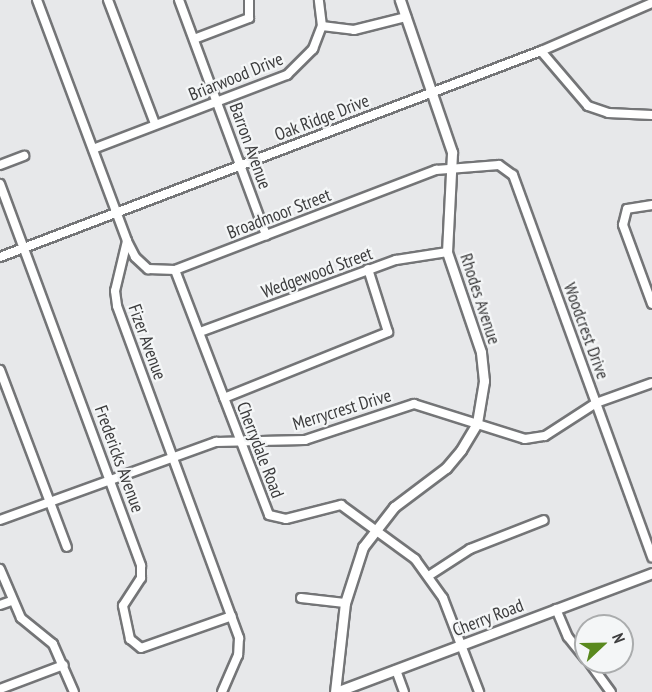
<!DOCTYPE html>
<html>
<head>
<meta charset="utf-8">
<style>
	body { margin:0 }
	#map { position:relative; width:652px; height:692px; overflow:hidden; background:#e7e8ea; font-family:"PT Sans Narrow",sans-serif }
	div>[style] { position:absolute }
	.roads { filter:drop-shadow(2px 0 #747577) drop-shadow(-2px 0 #747577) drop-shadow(0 2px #747577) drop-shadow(0 -2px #747577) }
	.minor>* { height:8px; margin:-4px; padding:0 4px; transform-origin:4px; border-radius:4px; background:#fff }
	.major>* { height:9px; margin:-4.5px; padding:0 4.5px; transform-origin:4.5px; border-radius:4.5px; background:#fff }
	span { translate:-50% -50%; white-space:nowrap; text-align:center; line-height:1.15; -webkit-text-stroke:4.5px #f4f6f7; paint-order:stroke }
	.street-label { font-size:18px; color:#3c3c3d }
	.north { position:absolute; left:574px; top:614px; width:60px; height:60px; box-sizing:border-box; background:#f4f6f7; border:2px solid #aaacad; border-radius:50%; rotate:68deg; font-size:16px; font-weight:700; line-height:24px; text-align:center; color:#3c3c3d }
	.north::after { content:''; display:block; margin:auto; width:21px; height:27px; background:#59891e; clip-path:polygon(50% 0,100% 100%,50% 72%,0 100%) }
</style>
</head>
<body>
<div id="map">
	<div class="roads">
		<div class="minor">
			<div style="left:37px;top:0;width:257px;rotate:69.5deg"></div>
			<div style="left:127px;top:241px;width:51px;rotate:103.5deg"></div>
			<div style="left:115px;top:291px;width:15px;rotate:82deg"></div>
			<div style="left:117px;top:306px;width:354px;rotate:69.8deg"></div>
			<div style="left:239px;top:638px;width:17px;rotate:93deg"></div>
			<div style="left:238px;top:655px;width:40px;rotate:113.4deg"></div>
			<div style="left:108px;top:0;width:133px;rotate:69.2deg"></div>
			<div style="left:179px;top:0;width:251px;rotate:69.7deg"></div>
			<div style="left:322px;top:26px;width:32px;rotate:7deg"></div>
			<div style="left:354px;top:30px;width:54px;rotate:-14deg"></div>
			<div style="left:194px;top:39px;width:59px;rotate:-20.9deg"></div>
			<div style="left:249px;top:18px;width:18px;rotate:-90deg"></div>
			<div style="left:541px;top:51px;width:72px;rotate:49.5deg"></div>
			<div style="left:588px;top:106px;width:21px;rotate:19deg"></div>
			<div style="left:608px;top:113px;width:44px;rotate:2.6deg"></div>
			<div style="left:93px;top:149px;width:208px;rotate:-20.9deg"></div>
			<div style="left:287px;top:75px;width:37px;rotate:-45deg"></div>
			<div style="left:313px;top:49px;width:25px;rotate:-69deg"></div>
			<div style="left:322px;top:26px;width:26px;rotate:-97deg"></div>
			<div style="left:0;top:165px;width:26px;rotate:-21deg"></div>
			<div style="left:0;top:184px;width:407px;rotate:69.7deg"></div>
			<div style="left:141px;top:566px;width:12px;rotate:90deg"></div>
			<div style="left:141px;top:578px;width:33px;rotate:123deg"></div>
			<div style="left:123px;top:606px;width:34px;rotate:78deg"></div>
			<div style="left:130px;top:639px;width:14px;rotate:39deg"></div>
			<div style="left:141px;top:648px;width:96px;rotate:-19.4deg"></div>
			<div style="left:652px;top:205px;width:25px;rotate:171deg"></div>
			<div style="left:627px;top:209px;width:16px;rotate:104deg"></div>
			<div style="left:623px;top:225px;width:84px;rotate:69.8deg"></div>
			<div style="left:127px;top:241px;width:18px;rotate:63deg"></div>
			<div style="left:135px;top:257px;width:18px;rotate:43deg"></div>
			<div style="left:148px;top:269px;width:27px;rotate:2deg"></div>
			<div style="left:175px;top:270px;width:280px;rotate:-21deg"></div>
			<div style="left:436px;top:170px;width:63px;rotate:-4.5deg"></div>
			<div style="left:499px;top:165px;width:17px;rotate:36deg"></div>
			<div style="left:513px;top:175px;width:407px;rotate:70deg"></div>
			<div style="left:0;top:257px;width:579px;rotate:-20.85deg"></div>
			<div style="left:541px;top:51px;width:121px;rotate:-23.4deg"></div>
			<div style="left:175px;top:270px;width:262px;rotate:69deg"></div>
			<div style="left:269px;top:515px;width:17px;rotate:13deg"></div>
			<div style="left:286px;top:519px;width:57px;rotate:-14.3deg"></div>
			<div style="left:341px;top:505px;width:92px;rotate:36.1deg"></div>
			<div style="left:415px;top:559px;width:48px;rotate:54.3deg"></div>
			<div style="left:443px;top:598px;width:101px;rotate:69deg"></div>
			<div style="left:200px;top:332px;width:209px;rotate:-20.2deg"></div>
			<div style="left:396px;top:260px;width:52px;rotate:-8.9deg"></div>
			<div style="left:0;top:370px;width:189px;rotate:69.3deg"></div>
			<div style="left:224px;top:398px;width:177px;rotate:-21.9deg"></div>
			<div style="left:388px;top:332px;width:66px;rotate:-107.6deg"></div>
			<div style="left:0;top:520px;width:230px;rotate:-19.9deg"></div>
			<div style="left:216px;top:442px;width:89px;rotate:-1.3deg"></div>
			<div style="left:305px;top:440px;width:115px;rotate:-18.3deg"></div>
			<div style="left:414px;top:404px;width:116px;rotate:17.5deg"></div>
			<div style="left:525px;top:439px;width:20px;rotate:-9deg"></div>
			<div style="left:545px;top:436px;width:61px;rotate:-32.9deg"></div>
			<div style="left:596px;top:403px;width:59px;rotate:-19.7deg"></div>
			<div style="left:0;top:569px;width:53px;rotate:66.8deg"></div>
			<div style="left:21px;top:618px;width:41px;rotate:39.1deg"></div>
			<div style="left:53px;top:644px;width:52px;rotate:66.4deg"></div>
			<div style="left:430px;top:575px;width:48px;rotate:-33deg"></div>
			<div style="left:470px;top:549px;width:79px;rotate:-21.4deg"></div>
			<div style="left:301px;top:598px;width:44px;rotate:6.5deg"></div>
			<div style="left:0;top:605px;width:12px;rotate:-20deg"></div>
			<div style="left:556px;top:609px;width:30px;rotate:67deg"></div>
			<div style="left:568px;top:637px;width:28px;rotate:51deg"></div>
			<div style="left:589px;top:662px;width:37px;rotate:54deg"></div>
			<div style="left:396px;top:670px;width:23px;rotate:70deg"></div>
			<div style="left:0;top:689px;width:68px;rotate:-20.6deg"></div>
		</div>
		<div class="major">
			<div style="left:335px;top:692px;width:90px;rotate:-83.6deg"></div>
			<div style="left:345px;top:603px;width:59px;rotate:-72.2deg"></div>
			<div style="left:363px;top:547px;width:51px;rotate:-52.2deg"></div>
			<div style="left:394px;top:507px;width:65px;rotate:-36.9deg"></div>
			<div style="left:446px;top:468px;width:23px;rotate:-50deg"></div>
			<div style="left:461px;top:450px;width:31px;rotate:-59deg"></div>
			<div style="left:477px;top:423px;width:43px;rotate:-80.5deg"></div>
			<div style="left:484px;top:381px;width:29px;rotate:-96deg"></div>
			<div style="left:481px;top:352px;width:106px;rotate:-108.8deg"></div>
			<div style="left:447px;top:252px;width:100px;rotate:-87.1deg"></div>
			<div style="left:452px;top:152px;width:161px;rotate:-108.9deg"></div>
			<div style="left:336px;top:692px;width:338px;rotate:-20.6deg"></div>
		</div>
	</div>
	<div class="street-label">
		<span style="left:236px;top:77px;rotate:-22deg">Briarwood Drive</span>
		<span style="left:322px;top:118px;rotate:-21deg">Oak Ridge Drive</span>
		<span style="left:250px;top:146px;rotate:70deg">Barron Avenue</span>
		<span style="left:279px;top:214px;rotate:-21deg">Broadmoor Street</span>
		<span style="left:317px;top:273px;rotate:-20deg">Wedgewood Street</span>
		<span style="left:480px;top:299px;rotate:72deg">Rhodes Avenue</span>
		<span style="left:586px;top:331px;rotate:70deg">Woodcrest Drive</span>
		<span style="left:147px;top:342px;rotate:70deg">Fizer Avenue</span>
		<span style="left:342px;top:410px;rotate:-17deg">Merrycrest Drive</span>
		<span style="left:260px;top:450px;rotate:69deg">Cherrydale Road</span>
		<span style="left:119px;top:459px;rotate:70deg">Fredericks Avenue</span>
		<span style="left:488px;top:618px;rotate:-21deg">Cherry Road</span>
	</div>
	<div class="north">N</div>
</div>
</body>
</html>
